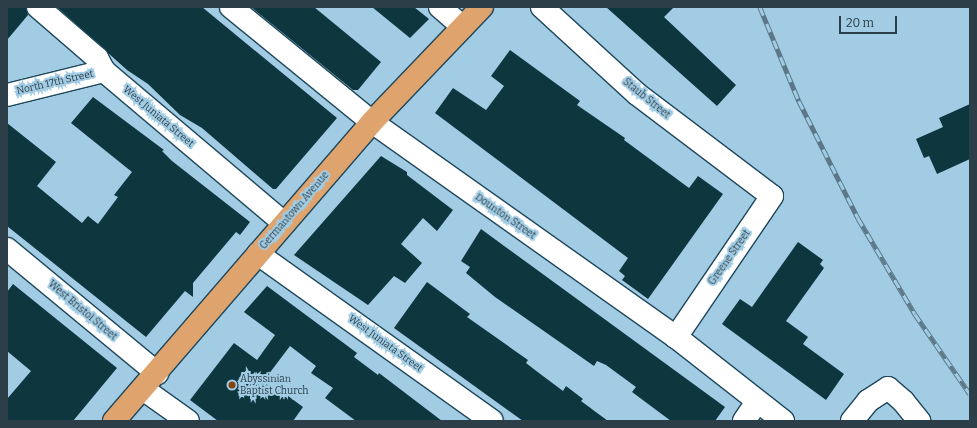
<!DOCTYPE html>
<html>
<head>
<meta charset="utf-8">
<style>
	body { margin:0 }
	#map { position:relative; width:977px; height:428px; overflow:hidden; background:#a1cce4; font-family:Bitter,serif }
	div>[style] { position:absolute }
	.building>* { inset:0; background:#0d363e }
	.roads { filter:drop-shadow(1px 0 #20485c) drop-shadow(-1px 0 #20485c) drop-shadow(0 1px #20485c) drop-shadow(0 -1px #20485c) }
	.minor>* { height:22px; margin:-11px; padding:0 11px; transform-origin:11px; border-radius:11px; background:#fff }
	.major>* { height:22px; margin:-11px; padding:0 11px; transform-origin:11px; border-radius:11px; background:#dfa46e }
	.rail>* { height:4.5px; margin-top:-2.25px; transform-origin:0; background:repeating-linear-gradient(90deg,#a1cce4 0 9px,#5c7888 0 18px); box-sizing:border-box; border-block:1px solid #5c7888 }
	.dots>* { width:11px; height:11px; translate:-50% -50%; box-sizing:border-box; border:2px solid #a1cce4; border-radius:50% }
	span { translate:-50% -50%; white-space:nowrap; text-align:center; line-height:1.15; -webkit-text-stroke:4px #a1cce4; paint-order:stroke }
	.street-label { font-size:10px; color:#2c3e48 }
	.poi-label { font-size:10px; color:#2c3e48 }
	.left { translate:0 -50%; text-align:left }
	.frame { position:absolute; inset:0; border:8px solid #2c3e48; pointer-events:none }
	.scale { position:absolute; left:839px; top:16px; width:58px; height:18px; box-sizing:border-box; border:2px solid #2c3e48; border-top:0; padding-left:5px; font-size:12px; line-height:14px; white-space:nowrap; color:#2c3e48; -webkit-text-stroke:3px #a1cce4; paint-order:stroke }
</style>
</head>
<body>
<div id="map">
	<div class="building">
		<div style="clip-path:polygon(7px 7px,26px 7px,28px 15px,7px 40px)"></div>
		<div style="clip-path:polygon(57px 7px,202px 7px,337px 118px,276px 189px,273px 189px,202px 128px,180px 115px,148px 84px,127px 70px)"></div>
		<div style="clip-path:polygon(251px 7px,314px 7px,381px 62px,358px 90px,353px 90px)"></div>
		<div style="clip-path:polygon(372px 7px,414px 7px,429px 19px,410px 38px)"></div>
		<div style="clip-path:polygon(606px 7px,674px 7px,664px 17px,736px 85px,717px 106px)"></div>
		<div style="clip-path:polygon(510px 50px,580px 101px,577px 105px,625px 138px,624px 140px,689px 188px,698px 176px,723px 194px,648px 299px,622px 280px,625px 276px,619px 271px,628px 258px,435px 113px,453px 88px,486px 110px,504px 86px,491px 76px)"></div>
		<div style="clip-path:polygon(93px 97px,164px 150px,162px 151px,172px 161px,250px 222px,240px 235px,236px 232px,193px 283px,193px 297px,185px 291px,146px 337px,7px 226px,7px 123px,56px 162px,37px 186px,82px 223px,88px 216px,98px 224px,118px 197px,114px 195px,132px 172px,71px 123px)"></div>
		<div style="clip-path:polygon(970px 104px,970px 159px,937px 174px,929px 156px,924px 158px,916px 139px,943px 127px,939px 118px)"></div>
		<div style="clip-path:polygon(381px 156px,407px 172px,407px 175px,453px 210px,437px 231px,423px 218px,401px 244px,422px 263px,405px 283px,394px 276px,368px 305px,294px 255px)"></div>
		<div style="clip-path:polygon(481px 229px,725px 407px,715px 421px,671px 421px,632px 392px,636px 387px,606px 365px,597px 361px,594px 366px,495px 297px,466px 273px,470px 267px,461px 261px)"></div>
		<div style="clip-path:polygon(798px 242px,823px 260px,820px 264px,824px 268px,786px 321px,808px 337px,803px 344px,844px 374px,826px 400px,722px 324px,740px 299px,752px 307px)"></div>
		<div style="clip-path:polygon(427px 282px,470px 314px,467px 317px,528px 360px,526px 363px,535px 370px,563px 391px,566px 386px,583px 399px,581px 401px,608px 421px,523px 421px,394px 328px)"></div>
		<div style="clip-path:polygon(13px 284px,117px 368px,73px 421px,7px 421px,7px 399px,31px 371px,7px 351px,7px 292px)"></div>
		<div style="clip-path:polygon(267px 286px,357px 353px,354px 357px,378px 375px,379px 373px,442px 421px,356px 421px,325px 398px,333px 388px,311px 373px,316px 366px,290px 346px,265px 379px,303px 407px,293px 421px,218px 421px,190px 400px,234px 343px,257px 360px,275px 335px,244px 312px)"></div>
	</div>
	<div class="roads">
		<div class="minor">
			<div style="left:38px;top:7px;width:78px;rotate:40.8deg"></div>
			<div style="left:97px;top:58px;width:15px;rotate:62deg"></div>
			<div style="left:104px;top:71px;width:236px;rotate:40.2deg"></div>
			<div style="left:231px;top:7px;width:182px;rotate:39.2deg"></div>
			<div style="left:372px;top:122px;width:372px;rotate:35.3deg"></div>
			<div style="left:676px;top:337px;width:136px;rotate:38.1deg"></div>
			<div style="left:440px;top:7px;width:30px;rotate:41deg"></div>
			<div style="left:542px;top:7px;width:129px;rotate:42.5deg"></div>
			<div style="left:637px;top:94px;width:169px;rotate:37.1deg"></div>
			<div style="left:772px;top:196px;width:171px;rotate:124.2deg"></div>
			<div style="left:7px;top:95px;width:100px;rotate:-13.9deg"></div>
			<div style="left:7px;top:249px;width:195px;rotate:39.6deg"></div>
			<div style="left:258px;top:254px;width:287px;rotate:35.5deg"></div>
			<div style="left:143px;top:389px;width:55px;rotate:35.4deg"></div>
			<div style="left:744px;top:421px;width:23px;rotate:-56deg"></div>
			<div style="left:852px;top:421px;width:26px;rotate:-51deg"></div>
			<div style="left:868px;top:401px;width:24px;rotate:-33deg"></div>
			<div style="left:888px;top:388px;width:20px;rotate:41deg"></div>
			<div style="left:903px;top:401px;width:26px;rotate:51deg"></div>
		</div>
		<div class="major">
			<div style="left:114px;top:421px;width:395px;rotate:-49.2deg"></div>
			<div style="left:372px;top:122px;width:159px;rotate:-46.3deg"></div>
		</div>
	</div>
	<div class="rail">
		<div style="left:760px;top:7px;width:102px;rotate:67.5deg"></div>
		<div style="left:799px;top:101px;width:131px;rotate:63.2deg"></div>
		<div style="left:858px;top:218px;width:112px;rotate:59.3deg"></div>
		<div style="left:915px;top:314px;width:97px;rotate:55.5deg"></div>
	</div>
	<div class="dots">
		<div style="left:232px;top:385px;background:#85440e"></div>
	</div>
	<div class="street-label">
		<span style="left:55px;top:83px;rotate:-13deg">North 17th Street</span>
		<span style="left:646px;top:99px;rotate:39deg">Staub Street</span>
		<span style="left:158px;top:117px;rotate:40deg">West Juniata Street</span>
		<span style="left:295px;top:211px;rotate:-49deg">Germantown Avenue</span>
		<span style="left:505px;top:217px;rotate:35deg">Dounton Street</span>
		<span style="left:730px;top:258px;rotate:-55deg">Greene Street</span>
		<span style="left:82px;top:311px;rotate:40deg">West Bristol Street</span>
		<span style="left:385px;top:344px;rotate:36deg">West Juniata Street</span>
	</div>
	<div class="poi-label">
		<span class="left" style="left:240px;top:385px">Abyssinian<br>Baptist Church</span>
	</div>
	<div class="frame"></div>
	<div class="scale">20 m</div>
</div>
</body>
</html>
